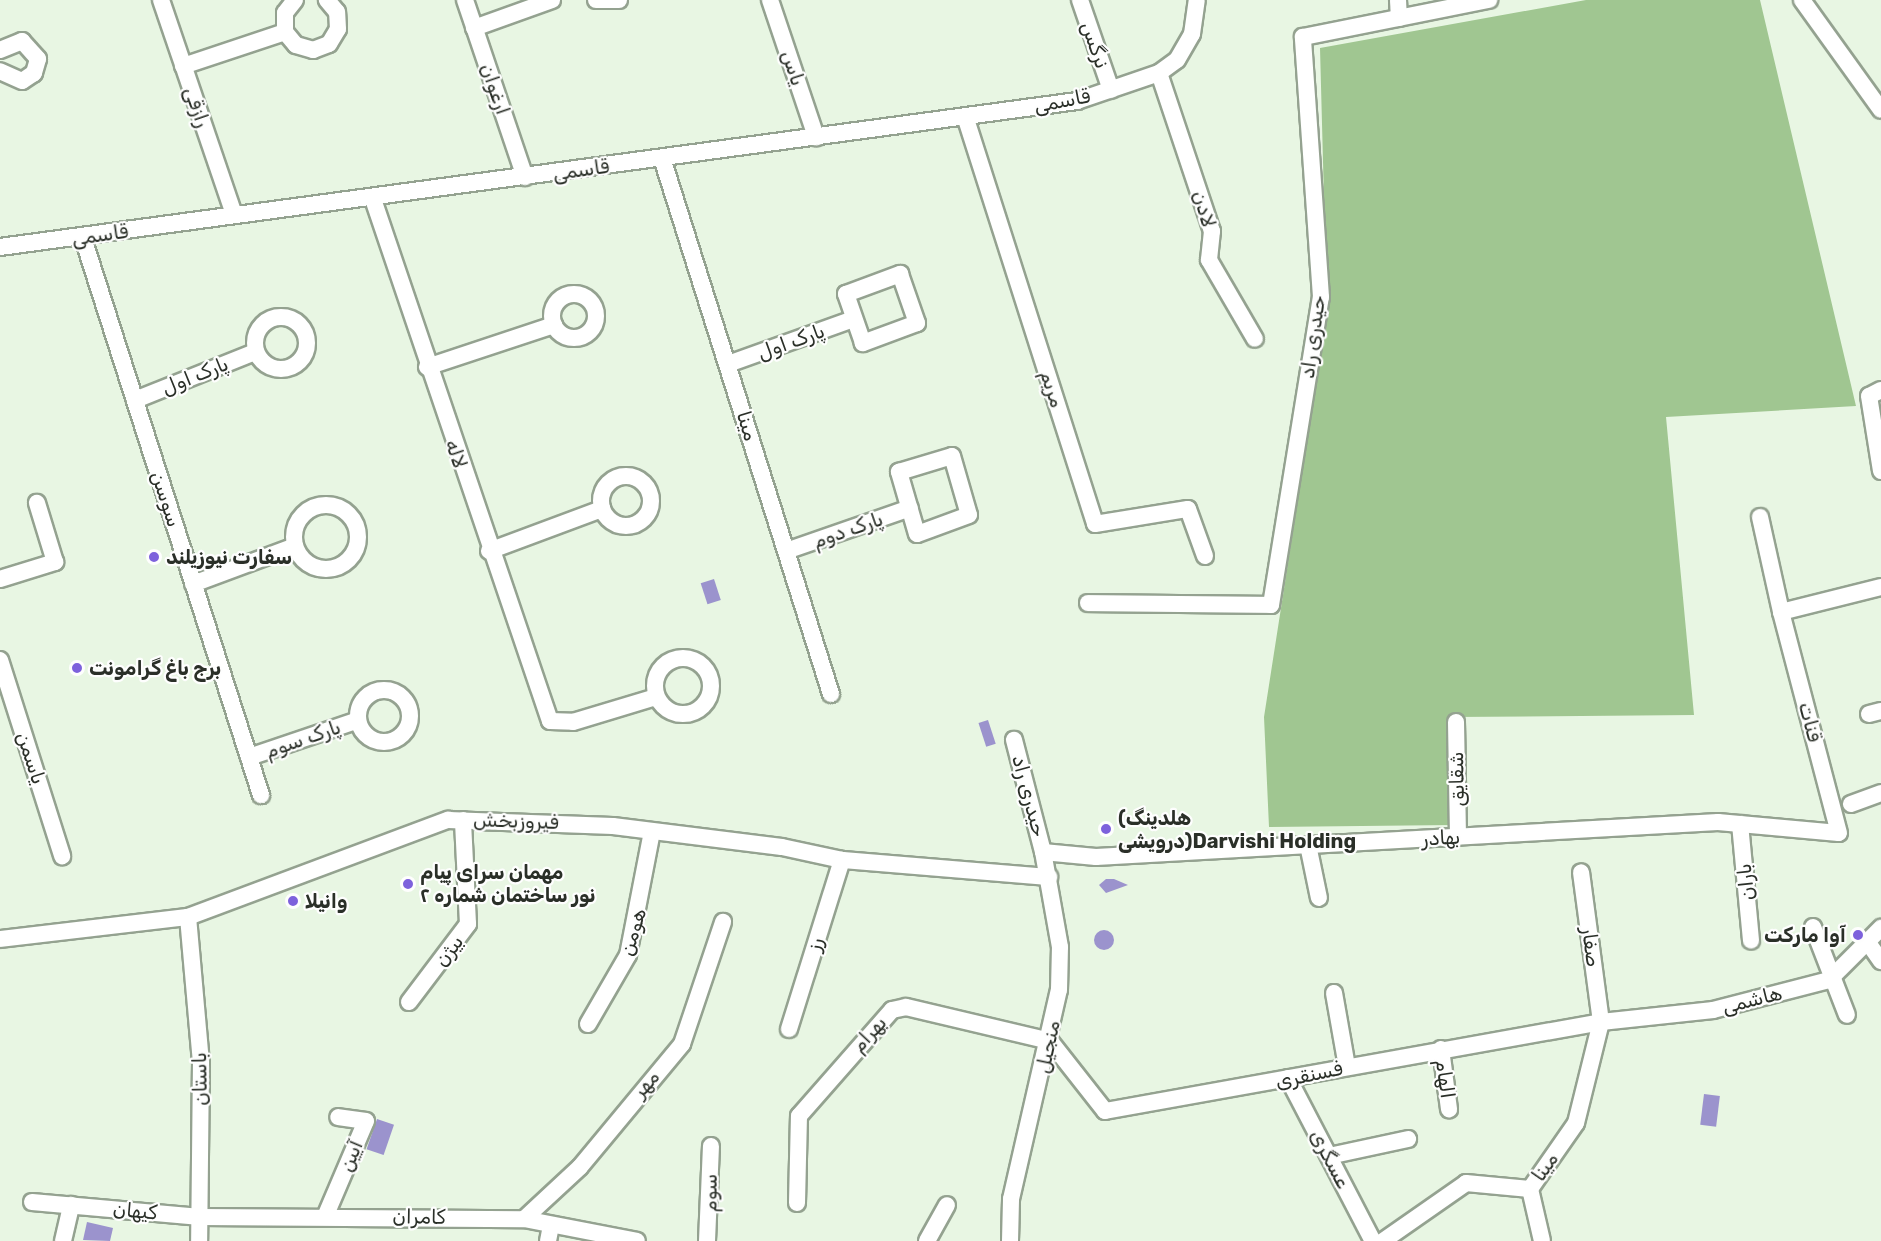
<!DOCTYPE html>
<html>
<head>
<meta charset="utf-8">
<style>
	body { margin:0 }
	#map { position:relative; width:1881px; height:1241px; overflow:hidden; background:#e8f6e3; font-family:Rubik,Cairo,sans-serif }
	div>[style] { position:absolute }
	.forest>* { inset:0; background:#a0c691 }
	.water>* { inset:0; background:#9b93cd; transform-origin:0 0 }
	.round { border-radius:50% }
	.roads { filter:drop-shadow(2px 0 #94a290) drop-shadow(-2px 0 #94a290) drop-shadow(0 2px #94a290) drop-shadow(0 -2px #94a290) }
	.minor>* { height:16px; margin:-8px; padding:0 8px; transform-origin:8px; border-radius:8px; background:#fff }
	.minor>.ring { margin:-8px; padding:0; box-sizing:content-box; background:none; border:16px solid #fff; border-radius:50% }
	.dots>* { width:16px; height:16px; translate:-50% -50%; box-sizing:border-box; border:3px solid #fefefe; border-radius:50% }
	span { translate:-50% -50%; white-space:nowrap; text-align:center; line-height:1.15; -webkit-text-stroke:4.5px #fefefe; paint-order:stroke }
	.street-label { font-size:20px; color:#2a2f28 }
	.poi-label { font-size:20px; color:#2a2f28; font-weight:700 }
	.left { translate:0 -50%; text-align:left }
	.right { translate:-100% -50%; text-align:right }
</style>
</head>
<body>
<div id="map">
	<div class="forest">
		<div style="clip-path:polygon(1586px 0,1760px 0,1856px 406px,1666px 417px,1694px 715px,1452px 717px,1453px 825px,1269px 827px,1264px 717px,1327px 313px,1320px 48px)"></div>
	</div>
	<div class="water">
		<div style="left:714px;top:579px;width:22px;height:14px;rotate:72deg"></div>
		<div style="left:988px;top:720px;width:25px;height:10px;rotate:72deg"></div>
		<div style="clip-path:polygon(1106px 879px,1114px 879px,1128px 885px,1106px 893px,1099px 885px)"></div>
		<div class="round" style="left:1094px;top:930px;width:20px;height:20px"></div>
		<div style="left:1704px;top:1094px;width:16px;height:31px;rotate:7deg"></div>
		<div style="left:377px;top:1119px;width:18px;height:32px;rotate:19deg"></div>
		<div style="clip-path:polygon(87px 1222px,113px 1228px,110px 1241px,83px 1240px)"></div>
	</div>
	<div class="roads">
		<div class="minor">
			<div style="left:161px;top:0;width:226px;rotate:71.2deg"></div>
			<div style="left:295px;top:0;width:16px;rotate:128deg"></div>
			<div style="left:285px;top:13px;width:19px;rotate:90deg"></div>
			<div style="left:285px;top:32px;width:17px;rotate:50deg"></div>
			<div style="left:296px;top:45px;width:18px;rotate:16deg"></div>
			<div style="left:313px;top:50px;width:17px;rotate:-21deg"></div>
			<div style="left:329px;top:44px;width:17px;rotate:-59deg"></div>
			<div style="left:338px;top:29px;width:17px;rotate:-93deg"></div>
			<div style="left:337px;top:12px;width:16px;rotate:-130deg"></div>
			<div style="left:465px;top:0;width:187px;rotate:71.3deg"></div>
			<div style="left:596px;top:0;width:23px"></div>
			<div style="left:770px;top:0;width:145px;rotate:71.4deg"></div>
			<div style="left:1080px;top:0;width:95px;rotate:71deg"></div>
			<div style="left:1398px;top:0;width:18px;rotate:87deg"></div>
			<div style="left:1802px;top:0;width:135px;rotate:54.3deg"></div>
			<div style="left:474px;top:28px;width:83px;rotate:-19.7deg"></div>
			<div style="left:0;top:50px;width:24px;rotate:-22deg"></div>
			<div style="left:22px;top:41px;width:24px;rotate:48deg"></div>
			<div style="left:38px;top:59px;width:15px;rotate:106deg"></div>
			<div style="left:34px;top:73px;width:14px;rotate:146deg"></div>
			<div style="left:22px;top:81px;width:24px;rotate:-156deg"></div>
			<div style="left:183px;top:66px;width:108px;rotate:-18.4deg"></div>
			<div style="left:1159px;top:73px;width:167px;rotate:71.5deg"></div>
			<div style="left:1212px;top:231px;width:29px;rotate:96deg"></div>
			<div style="left:1209px;top:260px;width:91px;rotate:59.8deg"></div>
			<div style="left:965px;top:116px;width:428px;rotate:72.3deg"></div>
			<div style="left:1095px;top:524px;width:94px;rotate:-9.2deg"></div>
			<div style="left:1188px;top:509px;width:50px;rotate:70.1deg"></div>
			<div style="left:662px;top:158px;width:562px;rotate:72.5deg"></div>
			<div style="left:373px;top:199px;width:551px;rotate:71.27deg"></div>
			<div style="left:550px;top:721px;width:23px;rotate:2deg"></div>
			<div style="left:573px;top:722px;width:87px;rotate:-16.8deg"></div>
			<div style="left:83px;top:238px;width:585px;rotate:72.28deg"></div>
			<div style="left:0;top:247px;width:1087px;rotate:-7.72deg"></div>
			<div style="left:1077px;top:101px;width:87px;rotate:-18.9deg"></div>
			<div style="left:1159px;top:73px;width:22px;rotate:-36deg"></div>
			<div style="left:1177px;top:60px;width:30px;rotate:-60deg"></div>
			<div style="left:1192px;top:34px;width:34px;rotate:-82deg"></div>
			<div style="left:900px;top:274px;width:52px;rotate:70.9deg"></div>
			<div style="left:917px;top:323px;width:58px;rotate:159.7deg"></div>
			<div style="left:863px;top:343px;width:52px;rotate:-109.1deg"></div>
			<div style="left:846px;top:294px;width:58px;rotate:-20.3deg"></div>
			<div class="ring" style="left:552px;top:294px;width:28px;height:28px"></div>
			<div class="ring" style="left:255px;top:317px;width:36px;height:36px"></div>
			<div style="left:728px;top:364px;width:134px;rotate:-19.7deg"></div>
			<div style="left:427px;top:367px;width:134px;rotate:-18.3deg"></div>
			<div style="left:1881px;top:390px;width:13px;rotate:153deg"></div>
			<div style="left:1869px;top:396px;width:76px;rotate:80.9deg"></div>
			<div style="left:135px;top:400px;width:129px;rotate:-21.8deg"></div>
			<div style="left:952px;top:456px;width:61px;rotate:73.9deg"></div>
			<div style="left:969px;top:515px;width:55px;rotate:159.9deg"></div>
			<div style="left:917px;top:534px;width:65px;rotate:-106.2deg"></div>
			<div style="left:899px;top:472px;width:55px;rotate:-16.8deg"></div>
			<div class="ring" style="left:601px;top:476px;width:34px;height:34px"></div>
			<div class="ring" style="left:294px;top:505px;width:48px;height:48px"></div>
			<div style="left:1760px;top:517px;width:97px;rotate:77.5deg"></div>
			<div style="left:489px;top:551px;width:121px;rotate:-20.4deg"></div>
			<div style="left:786px;top:551px;width:131px;rotate:-19.1deg"></div>
			<div style="left:0;top:579px;width:58px;rotate:-17.2deg"></div>
			<div style="left:55px;top:562px;width:62px;rotate:-107deg"></div>
			<div style="left:193px;top:584px;width:109px;rotate:-20.4deg"></div>
			<div style="left:1088px;top:603px;width:183px;rotate:0.6deg"></div>
			<div style="left:1271px;top:605px;width:312px;rotate:-80.8deg"></div>
			<div style="left:1321px;top:297px;width:261px;rotate:-94deg"></div>
			<div style="left:1303px;top:37px;width:190px;rotate:-11.3deg"></div>
			<div class="ring" style="left:655px;top:658px;width:40px;height:40px"></div>
			<div style="left:0;top:660px;width:206px;rotate:72.4deg"></div>
			<div class="ring" style="left:358px;top:690px;width:36px;height:36px"></div>
			<div style="left:1869px;top:714px;width:12px;rotate:-14deg"></div>
			<div style="left:1456px;top:722px;width:115px;rotate:89deg"></div>
			<div style="left:249px;top:757px;width:115px;rotate:-18.7deg"></div>
			<div style="left:1851px;top:804px;width:32px;rotate:-20deg"></div>
			<div style="left:1740px;top:824px;width:117px;rotate:84.6deg"></div>
			<div style="left:1308px;top:845px;width:54px;rotate:78.3deg"></div>
			<div style="left:1043px;top:852px;width:53px;rotate:5.4deg"></div>
			<div style="left:1096px;top:857px;width:623px;rotate:-3.22deg"></div>
			<div style="left:1718px;top:822px;width:121px;rotate:5.2deg"></div>
			<div style="left:1839px;top:833px;width:228px;rotate:-104.7deg"></div>
			<div style="left:1781px;top:612px;width:103px;rotate:-14deg"></div>
			<div style="left:188px;top:917px;width:146px;rotate:84.9deg"></div>
			<div style="left:201px;top:1062px;width:179px;rotate:90.6deg"></div>
			<div style="left:1813px;top:927px;width:94px;rotate:68.9deg"></div>
			<div style="left:0;top:939px;width:189px;rotate:-6.7deg"></div>
			<div style="left:188px;top:917px;width:278px;rotate:-20.5deg"></div>
			<div style="left:448px;top:820px;width:165px;rotate:2.1deg"></div>
			<div style="left:613px;top:826px;width:170px;rotate:7.1deg"></div>
			<div style="left:782px;top:847px;width:61px;rotate:12.2deg"></div>
			<div style="left:842px;top:860px;width:208px;rotate:4.7deg"></div>
			<div style="left:1869px;top:944px;width:21px;rotate:55deg"></div>
			<div style="left:1334px;top:993px;width:75px;rotate:80deg"></div>
			<div style="left:409px;top:1002px;width:98px;rotate:-52.9deg"></div>
			<div style="left:468px;top:924px;width:104px;rotate:-92.8deg"></div>
			<div style="left:588px;top:1024px;width:80px;rotate:-59.9deg"></div>
			<div style="left:628px;top:955px;width:126px;rotate:-79deg"></div>
			<div style="left:789px;top:1029px;width:177px;rotate:-72.6deg"></div>
			<div style="left:1441px;top:1049px;width:61px;rotate:82.4deg"></div>
			<div style="left:1288px;top:1078px;width:184px;rotate:62.5deg"></div>
			<div style="left:1329px;top:1156px;width:81px;rotate:-12.1deg"></div>
			<div style="left:1530px;top:1189px;width:53px;rotate:77deg"></div>
			<div style="left:32px;top:1202px;width:169px;rotate:5.1deg"></div>
			<div style="left:200px;top:1217px;width:324px;rotate:0.4deg"></div>
			<div style="left:524px;top:1219px;width:115px;rotate:11deg"></div>
			<div style="left:797px;top:1203px;width:87px;rotate:-88.7deg"></div>
			<div style="left:799px;top:1116px;width:141px;rotate:-48.7deg"></div>
			<div style="left:892px;top:1010px;width:14px;rotate:-12deg"></div>
			<div style="left:906px;top:1007px;width:148px;rotate:13.3deg"></div>
			<div style="left:1050px;top:1041px;width:89px;rotate:51.8deg"></div>
			<div style="left:1105px;top:1111px;width:504px;rotate:-10.17deg"></div>
			<div style="left:1601px;top:1022px;width:113px;rotate:-6.1deg"></div>
			<div style="left:1713px;top:1010px;width:120px;rotate:-14.5deg"></div>
			<div style="left:1829px;top:980px;width:74px;rotate:-45deg"></div>
			<div style="left:325px;top:1217px;width:104px;rotate:-66.9deg"></div>
			<div style="left:366px;top:1121px;width:28px;rotate:-172deg"></div>
			<div style="left:524px;top:1219px;width:76px;rotate:-42.9deg"></div>
			<div style="left:580px;top:1167px;width:160px;rotate:-50.3deg"></div>
			<div style="left:682px;top:1044px;width:129px;rotate:-71.4deg"></div>
			<div style="left:63px;top:1241px;width:37px;rotate:-77deg"></div>
			<div style="left:548px;top:1241px;width:16px;rotate:-79deg"></div>
			<div style="left:707px;top:1241px;width:95px;rotate:-87.6deg"></div>
			<div style="left:927px;top:1241px;width:41px;rotate:-60.9deg"></div>
			<div style="left:1010px;top:1241px;width:42px;rotate:-88.6deg"></div>
			<div style="left:1011px;top:1199px;width:214px;rotate:-77.1deg"></div>
			<div style="left:1059px;top:990px;width:43px;rotate:-88.7deg"></div>
			<div style="left:1060px;top:947px;width:97px;rotate:-100.1deg"></div>
			<div style="left:1043px;top:852px;width:116px;rotate:-104.5deg"></div>
			<div style="left:1383px;top:1241px;width:101px;rotate:-34.9deg"></div>
			<div style="left:1466px;top:1183px;width:64px;rotate:5.4deg"></div>
			<div style="left:1530px;top:1189px;width:80px;rotate:-55.1deg"></div>
			<div style="left:1576px;top:1123px;width:104px;rotate:-76.1deg"></div>
			<div style="left:1601px;top:1022px;width:151px;rotate:-97.6deg"></div>
		</div>
	</div>
	<div class="dots">
		<div style="left:154px;top:557px;background:#7d61dc"></div>
		<div style="left:77px;top:668px;background:#7d61dc"></div>
		<div style="left:1106px;top:829px;background:#7d61dc"></div>
		<div style="left:408px;top:884px;background:#7d61dc"></div>
		<div style="left:293px;top:901px;background:#7d61dc"></div>
		<div style="left:1858px;top:935px;background:#7d61dc"></div>
	</div>
	<div class="street-label">
		<span style="left:1095px;top:45px;rotate:71deg">نرگس</span>
		<span style="left:793px;top:68px;rotate:72deg">یاس</span>
		<span style="left:495px;top:89px;rotate:71deg">ارغوان</span>
		<span style="left:1062px;top:101px;rotate:-11deg">قاسمی</span>
		<span style="left:197px;top:107px;rotate:71deg">رازقی</span>
		<span style="left:581px;top:170px;rotate:-8deg">قاسمی</span>
		<span style="left:1204px;top:209px;rotate:74deg">لادن</span>
		<span style="left:100px;top:235px;rotate:-8deg">قاسمی</span>
		<span style="left:1313px;top:337px;rotate:-82deg">حیدری راد</span>
		<span style="left:791px;top:342px;rotate:-20deg">پارک اول</span>
		<span style="left:195px;top:376px;rotate:-22deg">پارک اول</span>
		<span style="left:1052px;top:389px;rotate:72deg">مریم</span>
		<span style="left:747px;top:426px;rotate:73deg">مینا</span>
		<span style="left:456px;top:454px;rotate:71deg">لاله</span>
		<span style="left:166px;top:499px;rotate:72deg">سوسن</span>
		<span style="left:848px;top:530px;rotate:-19deg">پارک دوم</span>
		<span style="left:1810px;top:722px;rotate:75deg">قنات</span>
		<span style="left:303px;top:739px;rotate:-19deg">پارک سوم</span>
		<span style="left:31px;top:758px;rotate:72deg">یاسمن</span>
		<span style="left:1457px;top:779px;rotate:-91deg">شقایق</span>
		<span style="left:1029px;top:796px;rotate:75deg">حیدری راد</span>
		<span style="left:516px;top:821px;rotate:2deg">فیروزبخش</span>
		<span style="left:1441px;top:838px;rotate:-3deg">بهادر</span>
		<span style="left:1746px;top:882px;rotate:-96deg">باران</span>
		<span style="left:633px;top:932px;rotate:-73deg">هومن</span>
		<span style="left:815px;top:944px;rotate:-73deg">رز</span>
		<span style="left:1591px;top:947px;rotate:83deg">صفار</span>
		<span style="left:449px;top:951px;rotate:-53deg">بیژن</span>
		<span style="left:1752px;top:1000px;rotate:-14deg">هاشمی</span>
		<span style="left:869px;top:1034px;rotate:-47deg">بهرام</span>
		<span style="left:1048px;top:1047px;rotate:-78deg">منجیل</span>
		<span style="left:1309px;top:1075px;rotate:-12deg">فسنقری</span>
		<span style="left:200px;top:1079px;rotate:-91deg">باستان</span>
		<span style="left:1445px;top:1079px;rotate:82deg">الهام</span>
		<span style="left:646px;top:1084px;rotate:-48deg">مهر</span>
		<span style="left:351px;top:1156px;rotate:-67deg">آیین</span>
		<span style="left:1330px;top:1159px;rotate:62deg">عسگری</span>
		<span style="left:1545px;top:1167px;rotate:-55deg">مینا</span>
		<span style="left:710px;top:1193px;rotate:-89deg">سوم</span>
		<span style="left:135px;top:1211px;rotate:5deg">کیهان</span>
		<span style="left:419px;top:1217px;rotate:1deg">کامران</span>
	</div>
	<div class="poi-label">
		<span class="left" style="left:166px;top:557px">سفارت نیوزیلند</span>
		<span class="left" style="left:89px;top:668px">برج باغ گرامونت</span>
		<span class="left" style="left:1118px;top:830px">(هلدینگ<br>درویشی)Darvishi Holding</span>
		<span class="left" style="left:420px;top:884px">مهمان سرای پیام<br>نور ساختمان شماره ۲</span>
		<span class="left" style="left:305px;top:901px">وانیلا</span>
		<span class="right" style="left:1846px;top:935px">آوا مارکت</span>
	</div>
</div>
</body>
</html>
